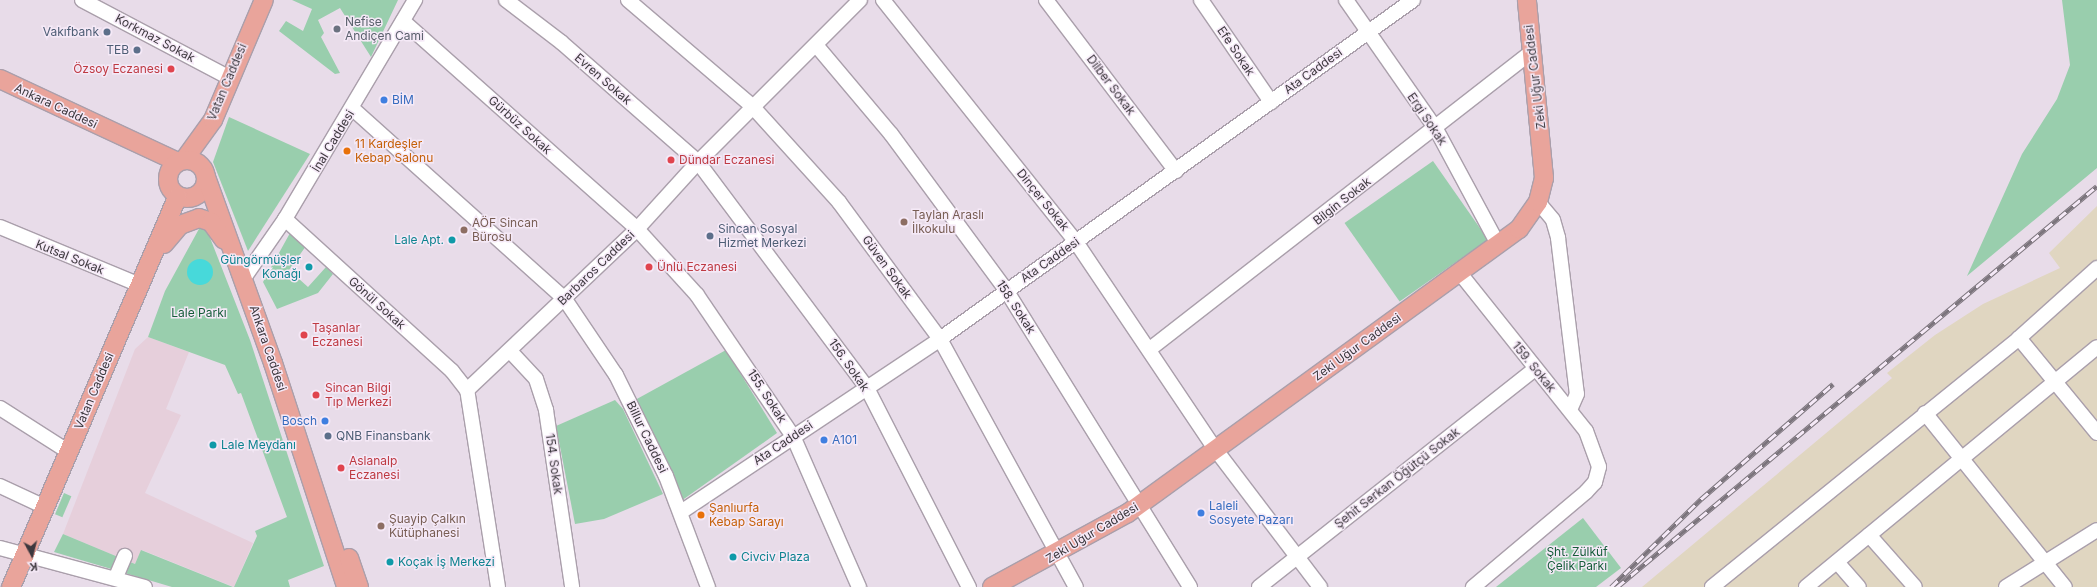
<!DOCTYPE html>
<html>
<head>
<meta charset="utf-8">
<style>
	body { margin:0 }
	#map { position:relative; width:2097px; height:587px; overflow:hidden; background:#e8dce9; font-family:Inter,sans-serif }
	div>[style] { position:absolute }
	.commercial>* { inset:0; background:#e6cfdb }
	.industrial>* { inset:0; background:#e0d6c1 }
	.green>* { inset:0; background:#99cead; transform-origin:0 0 }
	.water>* { inset:0; background:#47d9da }
	.round { border-radius:50% }
	.roads { filter:drop-shadow(1px 0 #aa9fab) drop-shadow(-1px 0 #aa9fab) drop-shadow(0 1px #aa9fab) drop-shadow(0 -1px #aa9fab) }
	.minor>* { height:14px; margin:-7px; padding:0 7px; transform-origin:7px; border-radius:7px; background:#fff }
	.major>* { height:18px; margin:-9px; padding:0 9px; transform-origin:9px; border-radius:9px; background:#e9a49b }
	.major>.ring { margin:-9px; padding:0; box-sizing:content-box; background:none; border:18px solid #e9a49b; border-radius:50% }
	.rail>* { height:4.5px; margin-top:-2.25px; transform-origin:0; background:repeating-linear-gradient(90deg,#f5e9f7 0 9px,#7b747c 0 18px); box-sizing:border-box; border-block:1px solid #7b747c }
	.dots>* { width:11px; height:11px; translate:-50% -50%; box-sizing:border-box; border:2px solid #f5e9f7; border-radius:50% }
	span { translate:-50% -50%; white-space:nowrap; text-align:center; line-height:1.15; -webkit-text-stroke:3px #f5e9f7; paint-order:stroke }
	.worship-label { font-size:12px; color:#5b616d }
	.left { translate:0 -50%; text-align:left }
	.service-label { font-size:12px; color:#4e5e75 }
	.right { translate:-100% -50%; text-align:right }
	.street-label { font-size:12px; color:#3d383e }
	.health-label { font-size:12px; color:#be3a42 }
	.shop-label { font-size:12px; color:#366cbe }
	.food-label { font-size:12px; color:#c56008 }
	.education-label { font-size:12px; color:#785e54 }
	.culture-label { font-size:12px; color:#0d838f }
	.park-label { font-size:12px; color:#165d3a }
	.north { position:absolute; left:12px; top:535px; width:40px; height:40px; -webkit-text-stroke:3px #f5e9f7; paint-order:stroke; rotate:173deg; font-size:11px; font-weight:700; line-height:16px; text-align:center; color:#3d383e }
	.north::after { content:''; display:block; margin:auto; width:14px; height:18px; background:#3d383e; clip-path:polygon(50% 0,100% 100%,50% 72%,0 100%) }
</style>
</head>
<body>
<div id="map">
	<div class="commercial">
		<div style="clip-path:polygon(148px 337px,189px 352px,166px 409px,181px 415px,145px 493px,253px 543px,234px 587px,142px 550px,135px 564px,63px 534px,135px 349px)"></div>
	</div>
	<div class="industrial">
		<div style="clip-path:polygon(2097px 206px,2097px 587px,1642px 587px,1892px 378px,1887px 373px,1935px 335px,1983px 304px,2060px 268px,2049px 253px)"></div>
	</div>
	<div class="green">
		<div style="clip-path:polygon(292px 0,398px 0,371px 57px,340px 8px,318px 20px,324px 33px,321px 37px,340px 73px,335px 74px,279px 31px,286px 21px,303px 31px,312px 9px)"></div>
		<div style="clip-path:polygon(2062px 0,2097px 0,2097px 168px,1967px 276px,2022px 154px,2057px 99px,2070px 65px)"></div>
		<div style="clip-path:polygon(229px 117px,310px 154px,248px 251px,213px 162px)"></div>
		<div style="left:1433px;top:161px;width:96px;height:108px;rotate:55deg"></div>
		<div style="clip-path:polygon(200px 227px,207px 230px,250px 340px,324px 566px,288px 580px,290px 587px,234px 587px,257px 536px,255px 531px,287px 517px,241px 393px,238px 394px,225px 365px,148px 337px,165px 291px)"></div>
		<div style="clip-path:polygon(290px 233px,306px 246px,289px 270px,308px 287px,326px 267px,333px 274px,318px 293px,277px 309px,263px 282px)"></div>
		<div style="clip-path:polygon(726px 350px,777px 433px,681px 501px,635px 400px)"></div>
		<div style="clip-path:polygon(615px 400px,623px 409px,663px 494px,604px 519px,575px 524px,556px 426px)"></div>
		<div style="left:64px;top:493px;width:8px;height:23px;rotate:23deg"></div>
		<div style="clip-path:polygon(1583px 518px,1621px 568px,1596px 587px,1496px 587px)"></div>
		<div style="clip-path:polygon(63px 534px,135px 564px,141px 550px,233px 587px,172px 587px,54px 552px)"></div>
	</div>
	<div class="water">
		<div class="round" style="left:187px;top:259px;width:26px;height:26px"></div>
	</div>
	<div class="roads">
		<div class="minor">
			<div style="left:82px;top:0;width:165px;rotate:27.8deg"></div>
			<div style="left:506px;top:0;width:69px;rotate:37.4deg"></div>
			<div style="left:561px;top:42px;width:182px;rotate:41.2deg"></div>
			<div style="left:698px;top:162px;width:282px;rotate:53.2deg"></div>
			<div style="left:867px;top:388px;width:224px;rotate:62.9deg"></div>
			<div style="left:628px;top:0;width:163px;rotate:40.5deg"></div>
			<div style="left:752px;top:106px;width:130px;rotate:47.8deg"></div>
			<div style="left:839px;top:202px;width:170px;rotate:53.6deg"></div>
			<div style="left:940px;top:339px;width:283px;rotate:61.3deg"></div>
			<div style="left:883px;top:0;width:310px;rotate:51.4deg"></div>
			<div style="left:1076px;top:242px;width:251px;rotate:56.1deg"></div>
			<div style="left:1216px;top:450px;width:172px;rotate:52.8deg"></div>
			<div style="left:1046px;top:0;width:215px;rotate:52.8deg"></div>
			<div style="left:1201px;top:0;width:124px;rotate:55.5deg"></div>
			<div style="left:1346px;top:0;width:157px;rotate:55.1deg"></div>
			<div style="left:1436px;top:129px;width:131px;rotate:61.7deg"></div>
			<div style="left:403px;top:21px;width:313px;rotate:41.6deg"></div>
			<div style="left:637px;top:229px;width:89px;rotate:47.7deg"></div>
			<div style="left:697px;top:295px;width:171px;rotate:55.8deg"></div>
			<div style="left:793px;top:436px;width:165px;rotate:66.4deg"></div>
			<div style="left:816px;top:45px;width:116px;rotate:49.9deg"></div>
			<div style="left:891px;top:134px;width:194px;rotate:53.6deg"></div>
			<div style="left:1006px;top:290px;width:349px;rotate:58.2deg"></div>
			<div style="left:353px;top:109px;width:283px;rotate:41.9deg"></div>
			<div style="left:564px;top:298px;width:93px;rotate:56deg"></div>
			<div style="left:616px;top:375px;width:113px;rotate:63.7deg"></div>
			<div style="left:666px;top:476px;width:119px;rotate:69.3deg"></div>
			<div style="left:1538px;top:202px;width:23px;rotate:50deg"></div>
			<div style="left:1553px;top:220px;width:19px;rotate:74deg"></div>
			<div style="left:1558px;top:238px;width:157px;rotate:83.1deg"></div>
			<div style="left:1577px;top:394px;width:17px;rotate:114deg"></div>
			<div style="left:285px;top:219px;width:226px;rotate:42.3deg"></div>
			<div style="left:452px;top:371px;width:24px;rotate:52deg"></div>
			<div style="left:0;top:227px;width:152px;rotate:22.5deg"></div>
			<div style="left:1459px;top:272px;width:203px;rotate:51.4deg"></div>
			<div style="left:1586px;top:431px;width:38px;rotate:70deg"></div>
			<div style="left:1599px;top:467px;width:16px;rotate:105deg"></div>
			<div style="left:1595px;top:482px;width:13px;rotate:132deg"></div>
			<div style="left:1586px;top:492px;width:148px;rotate:139.9deg"></div>
			<div style="left:244px;top:278px;width:72px;rotate:-55.2deg"></div>
			<div style="left:285px;top:219px;width:255px;rotate:-59.3deg"></div>
			<div style="left:2019px;top:338px;width:123px;rotate:50.6deg"></div>
			<div style="left:1150px;top:349px;width:484px;rotate:-37.9deg"></div>
			<div style="left:510px;top:351px;width:38px;rotate:47deg"></div>
			<div style="left:536px;top:379px;width:33px;rotate:72deg"></div>
			<div style="left:546px;top:410px;width:179px;rotate:81.6deg"></div>
			<div style="left:0;top:408px;width:82px;rotate:32.5deg"></div>
			<div style="left:1925px;top:413px;width:223px;rotate:51.2deg"></div>
			<div style="left:0;top:486px;width:50px;rotate:25deg"></div>
			<div style="left:681px;top:512px;width:311px;rotate:-33.7deg"></div>
			<div style="left:940px;top:339px;width:582px;rotate:-35.63deg"></div>
			<div style="left:1869px;top:535px;width:69px;rotate:48.5deg"></div>
			<div style="left:0;top:548px;width:150px;rotate:15.1deg"></div>
			<div style="left:1837px;top:562px;width:33px;rotate:49deg"></div>
			<div style="left:116px;top:577px;width:23px;rotate:-67deg"></div>
			<div style="left:498px;top:587px;width:199px;rotate:-98.9deg"></div>
			<div style="left:467px;top:390px;width:234px;rotate:-43.4deg"></div>
			<div style="left:637px;top:229px;width:91px;rotate:-47.7deg"></div>
			<div style="left:698px;top:162px;width:229px;rotate:-45deg"></div>
			<div style="left:1259px;top:587px;width:352px;rotate:-38.3deg"></div>
			<div style="left:1712px;top:587px;width:395px;rotate:-39deg"></div>
			<div style="left:2019px;top:338px;width:105px;rotate:-41.9deg"></div>
			<div style="left:1806px;top:587px;width:377px;rotate:-39.5deg"></div>
			<div style="left:2006px;top:587px;width:107px;rotate:-32.1deg"></div>
		</div>
		<div class="major">
			<div style="left:0;top:79px;width:196px;rotate:25deg"></div>
			<div style="left:184px;top:160px;width:49px;rotate:-54.1deg"></div>
			<div style="left:213px;top:120px;width:130px;rotate:-67deg"></div>
			<div class="ring" style="left:168px;top:160px;width:20px;height:20px"></div>
			<div style="left:206px;top:177px;width:198px;rotate:70.2deg"></div>
			<div style="left:273px;top:363px;width:236px;rotate:71.9deg"></div>
			<div style="left:164px;top:244px;width:25px;rotate:-50deg"></div>
			<div style="left:180px;top:225px;width:20px;rotate:-20deg"></div>
			<div style="left:199px;top:218px;width:13px;rotate:18deg"></div>
			<div style="left:211px;top:222px;width:22px;rotate:54deg"></div>
			<div style="left:349px;top:558px;width:31px;rotate:71deg"></div>
			<div style="left:11px;top:587px;width:425px;rotate:-66.9deg"></div>
			<div style="left:992px;top:587px;width:155px;rotate:-28.6deg"></div>
			<div style="left:1128px;top:513px;width:483px;rotate:-36deg"></div>
			<div style="left:1519px;top:229px;width:33px;rotate:-55deg"></div>
			<div style="left:1538px;top:202px;width:25px;rotate:-76deg"></div>
			<div style="left:1544px;top:178px;width:179px;rotate:-95.5deg"></div>
		</div>
	</div>
	<div class="rail">
		<div style="left:1611px;top:587px;width:126px;rotate:-44.4deg"></div>
		<div style="left:1701px;top:499px;width:175px;rotate:-41.1deg"></div>
		<div style="left:1617px;top:587px;width:625px;rotate:-39.88deg"></div>
	</div>
	<div class="dots">
		<div style="left:337px;top:29px;background:#6b7280"></div>
		<div style="left:107px;top:32px;background:#5c6f8a"></div>
		<div style="left:137px;top:50px;background:#5c6f8a"></div>
		<div style="left:171px;top:69px;background:#e0444e"></div>
		<div style="left:384px;top:100px;background:#3f7fe0"></div>
		<div style="left:347px;top:151px;background:#e8710a"></div>
		<div style="left:671px;top:160px;background:#e0444e"></div>
		<div style="left:904px;top:222px;background:#8d6e63"></div>
		<div style="left:464px;top:230px;background:#8d6e63"></div>
		<div style="left:710px;top:236px;background:#5c6f8a"></div>
		<div style="left:452px;top:240px;background:#0f9aa8"></div>
		<div style="left:309px;top:267px;background:#0f9aa8"></div>
		<div style="left:649px;top:267px;background:#e0444e"></div>
		<div style="left:304px;top:335px;background:#e0444e"></div>
		<div style="left:316px;top:395px;background:#e0444e"></div>
		<div style="left:325px;top:421px;background:#3f7fe0"></div>
		<div style="left:328px;top:436px;background:#5c6f8a"></div>
		<div style="left:824px;top:440px;background:#3f7fe0"></div>
		<div style="left:213px;top:445px;background:#0f9aa8"></div>
		<div style="left:341px;top:468px;background:#e0444e"></div>
		<div style="left:1201px;top:513px;background:#3f7fe0"></div>
		<div style="left:701px;top:515px;background:#e8710a"></div>
		<div style="left:381px;top:526px;background:#8d6e63"></div>
		<div style="left:733px;top:557px;background:#0f9aa8"></div>
		<div style="left:390px;top:562px;background:#0f9aa8"></div>
	</div>
	<div class="worship-label">
		<span class="left" style="left:345px;top:29px">Nefise<br>Andiçen Cami</span>
	</div>
	<div class="service-label">
		<span class="right" style="left:99px;top:32px">Vakıfbank</span>
		<span class="right" style="left:129px;top:50px">TEB</span>
		<span class="left" style="left:718px;top:236px">Sincan Sosyal<br>Hizmet Merkezi</span>
		<span class="left" style="left:336px;top:436px">QNB Finansbank</span>
	</div>
	<div class="street-label">
		<span style="left:155px;top:38px;rotate:28deg">Korkmaz Sokak</span>
		<span style="left:1236px;top:51px;rotate:56deg">Efe Sokak</span>
		<span style="left:1313px;top:71px;rotate:-36deg">Ata Caddesi</span>
		<span style="left:1535px;top:77px;rotate:-97deg">Zeki Uğur Caddesi</span>
		<span style="left:603px;top:79px;rotate:41deg">Evren Sokak</span>
		<span style="left:227px;top:82px;rotate:-67deg">Vatan Caddesi</span>
		<span style="left:1111px;top:85px;rotate:53deg">Dilber Sokak</span>
		<span style="left:56px;top:106px;rotate:25deg">Ankara Caddesi</span>
		<span style="left:1427px;top:119px;rotate:56deg">Ergi Sokak</span>
		<span style="left:520px;top:125px;rotate:42deg">Gürbüz Sokak</span>
		<span style="left:333px;top:141px;rotate:-59deg">İnal Caddesi</span>
		<span style="left:1043px;top:200px;rotate:51deg">Dinçer Sokak</span>
		<span style="left:1342px;top:201px;rotate:-38deg">Bilgin Sokak</span>
		<span style="left:70px;top:257px;rotate:22deg">Kutsal Sokak</span>
		<span style="left:1050px;top:260px;rotate:-35deg">Ata Caddesi</span>
		<span style="left:887px;top:267px;rotate:54deg">Güven Sokak</span>
		<span style="left:596px;top:268px;rotate:-44deg">Barbaros Caddesi</span>
		<span style="left:377px;top:303px;rotate:42deg">Gönül Sokak</span>
		<span style="left:1016px;top:307px;rotate:57deg">158. Sokak</span>
		<span style="left:1357px;top:347px;rotate:-36deg">Zeki Uğur Caddesi</span>
		<span style="left:268px;top:348px;rotate:71deg">Ankara Caddesi</span>
		<span style="left:849px;top:365px;rotate:55deg">156. Sokak</span>
		<span style="left:1534px;top:367px;rotate:51deg">159. Sokak</span>
		<span style="left:94px;top:391px;rotate:-67deg">Vatan Caddesi</span>
		<span style="left:767px;top:396px;rotate:57deg">155. Sokak</span>
		<span style="left:647px;top:437px;rotate:64deg">Billur Caddesi</span>
		<span style="left:783px;top:443px;rotate:-34deg">Ata Caddesi</span>
		<span style="left:554px;top:464px;rotate:82deg">154. Sokak</span>
		<span style="left:1397px;top:478px;rotate:-38deg">Şehit Serkan Öğütçü Sokak</span>
		<span style="left:1092px;top:533px;rotate:-31deg">Zeki Uğur Caddesi</span>
	</div>
	<div class="health-label">
		<span class="right" style="left:163px;top:69px">Özsoy Eczanesi</span>
		<span class="left" style="left:679px;top:160px">Dündar Eczanesi</span>
		<span class="left" style="left:657px;top:267px">Ünlü Eczanesi</span>
		<span class="left" style="left:312px;top:335px">Taşanlar<br>Eczanesi</span>
		<span class="left" style="left:325px;top:395px">Sincan Bilgi<br>Tıp Merkezi</span>
		<span class="left" style="left:349px;top:468px">Aslanalp<br>Eczanesi</span>
	</div>
	<div class="shop-label">
		<span class="left" style="left:392px;top:100px">BİM</span>
		<span class="right" style="left:317px;top:421px">Bosch</span>
		<span class="left" style="left:832px;top:440px">A101</span>
		<span class="left" style="left:1209px;top:513px">Laleli<br>Sosyete Pazarı</span>
	</div>
	<div class="food-label">
		<span class="left" style="left:355px;top:151px">11 Kardeşler<br>Kebap Salonu</span>
		<span class="left" style="left:709px;top:515px">Şanlıurfa<br>Kebap Sarayı</span>
	</div>
	<div class="education-label">
		<span class="left" style="left:912px;top:222px">Taylan Araslı<br>İlkokulu</span>
		<span class="left" style="left:472px;top:230px">AÖF Sincan<br>Bürosu</span>
		<span class="left" style="left:389px;top:526px">Şuayip Çalkın<br>Kütüphanesi</span>
	</div>
	<div class="culture-label">
		<span class="right" style="left:444px;top:240px">Lale Apt.</span>
		<span class="right" style="left:301px;top:267px">Güngörmüşler<br>Konağı</span>
		<span class="left" style="left:221px;top:445px">Lale Meydanı</span>
		<span class="left" style="left:741px;top:557px">Civciv Plaza</span>
		<span class="left" style="left:398px;top:562px">Koçak İş Merkezi</span>
	</div>
	<div class="park-label">
		<span style="left:199px;top:313px">Lale Parkı</span>
		<span style="left:1577px;top:559px">Şht. Zülküf<br>Çelik Parkı</span>
	</div>
	<div class="north">K</div>
</div>
</body>
</html>
